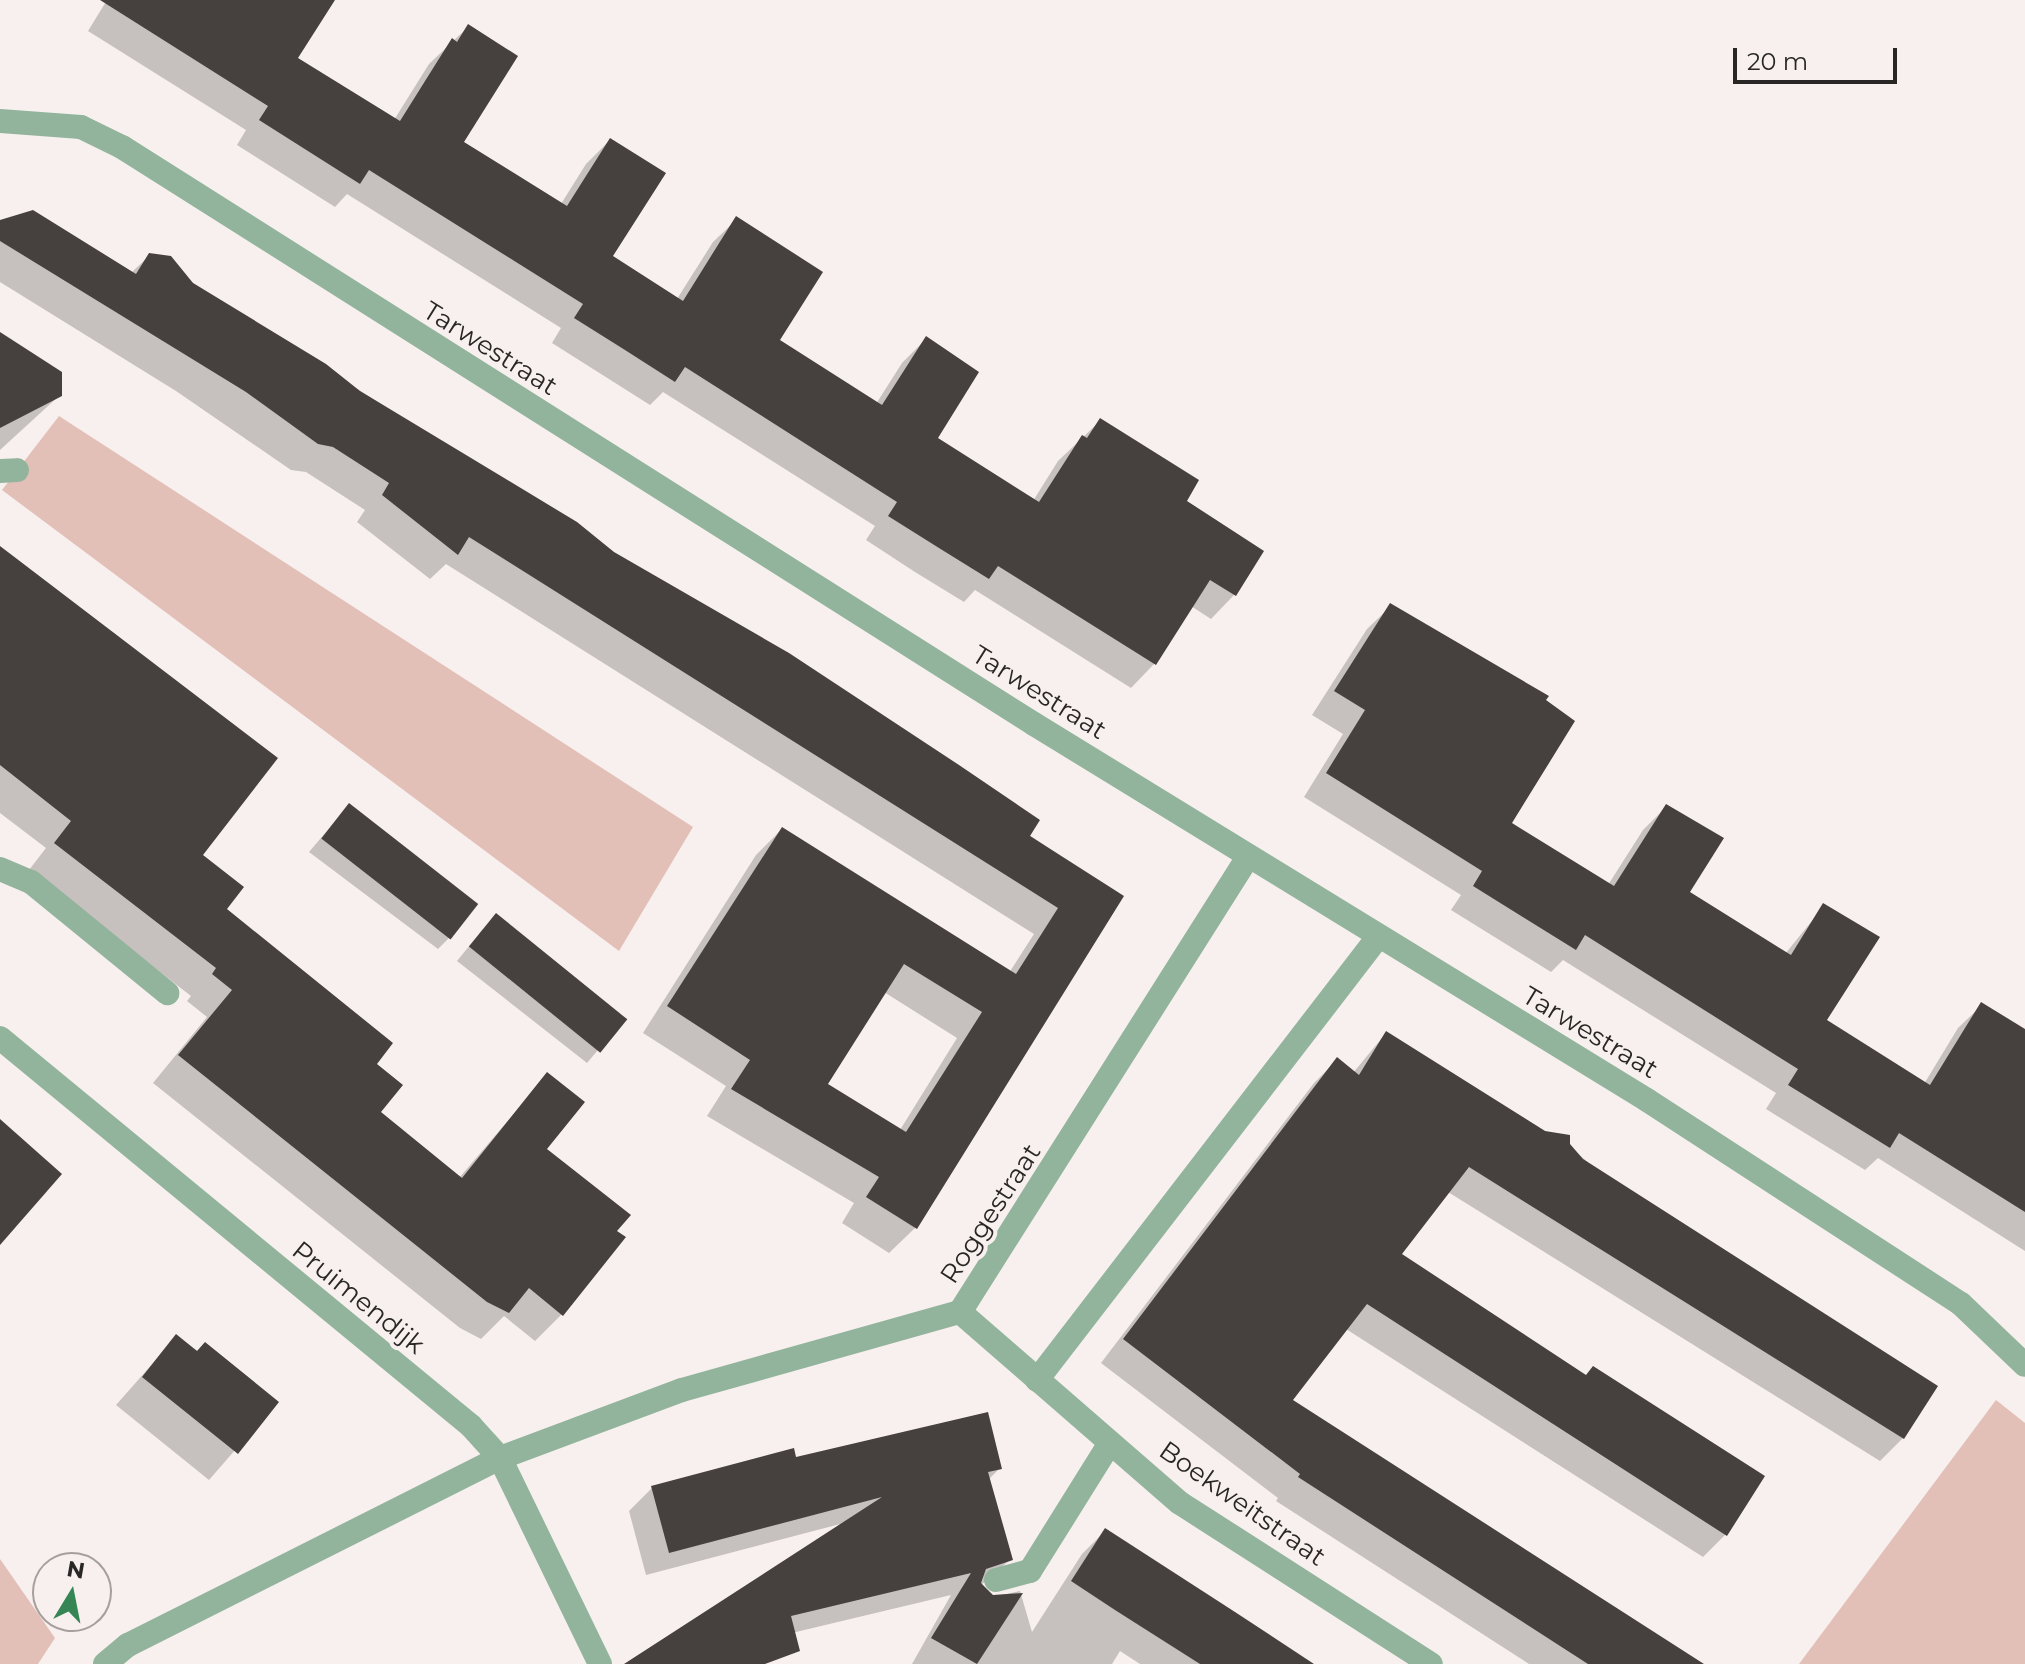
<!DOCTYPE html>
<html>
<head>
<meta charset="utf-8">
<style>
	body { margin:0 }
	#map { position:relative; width:2025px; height:1664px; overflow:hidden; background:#f8f0ee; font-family:Montserrat,sans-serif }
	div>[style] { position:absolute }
	.green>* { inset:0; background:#e3c0b7 }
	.shadow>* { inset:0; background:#0003 }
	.building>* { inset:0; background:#46403e; transform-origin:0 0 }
	.lane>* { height:24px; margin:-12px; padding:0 12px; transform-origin:12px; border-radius:12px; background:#92b49c }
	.street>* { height:24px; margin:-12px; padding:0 12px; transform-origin:12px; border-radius:12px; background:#92b49c }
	span { translate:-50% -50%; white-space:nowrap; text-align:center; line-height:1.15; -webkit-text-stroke:8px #f8f0ee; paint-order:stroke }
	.street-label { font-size:26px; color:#292626 }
	.north { position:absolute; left:32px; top:1552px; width:80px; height:80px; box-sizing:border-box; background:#f8f0ee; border:2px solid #a59f9e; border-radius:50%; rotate:10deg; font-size:22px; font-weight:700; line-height:32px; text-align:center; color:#292626 }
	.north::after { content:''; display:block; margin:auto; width:28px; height:36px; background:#358555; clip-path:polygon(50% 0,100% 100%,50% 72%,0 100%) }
	.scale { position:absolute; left:1733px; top:48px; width:164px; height:36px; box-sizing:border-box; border:4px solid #292626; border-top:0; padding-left:10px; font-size:24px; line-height:28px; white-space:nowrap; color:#292626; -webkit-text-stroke:6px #f8f0ee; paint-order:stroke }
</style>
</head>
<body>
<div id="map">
	<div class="green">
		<div style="clip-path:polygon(59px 416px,693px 827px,619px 951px,2px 490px)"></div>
		<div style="clip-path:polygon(1996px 1400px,2025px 1423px,2025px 1664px,1799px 1664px)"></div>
		<div style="clip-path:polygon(0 1559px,55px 1638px,38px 1664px,0 1664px)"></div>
	</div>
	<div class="shadow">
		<div style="clip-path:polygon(107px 0,332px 0,295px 58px,394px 120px,429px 64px,468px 27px,461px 142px,561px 204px,586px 164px,610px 140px,611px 257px,677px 299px,713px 242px,737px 219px,777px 341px,876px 404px,902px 363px,926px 339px,935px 438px,1033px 501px,1058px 461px,1100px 421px,1184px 501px,1262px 551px,1234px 595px,1211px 619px,1191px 606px,1154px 664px,1131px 688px,975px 590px,964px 602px,915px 572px,866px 540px,875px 526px,663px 392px,650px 405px,552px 343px,561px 328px,347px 194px,335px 207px,237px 145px,246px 130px,88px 31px)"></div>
		<div style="clip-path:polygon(evenodd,0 222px,131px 273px,150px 255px,613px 554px,1121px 897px,915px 1228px,889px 1253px,842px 1223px,854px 1203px,707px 1116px,726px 1086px,643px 1033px,756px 855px,782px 829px,1009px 973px,1034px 934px,446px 564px,430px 579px,357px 522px,365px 510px,306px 472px,291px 470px,176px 391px,0 282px,0 222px,884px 992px,957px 1038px,900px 1130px,825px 1085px,884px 992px)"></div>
		<div style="clip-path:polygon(0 334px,60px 395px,0 450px)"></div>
		<div style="clip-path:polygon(0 549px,200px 856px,224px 909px,374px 1064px,378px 1112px,459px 1178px,547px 1075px,544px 1150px,615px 1232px,562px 1314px,535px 1341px,504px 1316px,481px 1339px,460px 1328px,153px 1083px,207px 1017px,187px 1001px,191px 996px,29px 870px,46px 848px,0 813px)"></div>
		<div style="clip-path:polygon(1391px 606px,1509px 823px,1608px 885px,1643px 830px,1667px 806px,1688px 892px,1785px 954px,1824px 906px,1824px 1021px,1924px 1084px,1958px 1028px,1982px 1005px,2025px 1032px,2025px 1251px,1878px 1158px,1865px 1170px,1766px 1109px,1776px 1093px,1563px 960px,1551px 972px,1451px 910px,1461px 895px,1304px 797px,1343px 734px,1312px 715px,1367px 629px)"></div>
		<div style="clip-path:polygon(349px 805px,451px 936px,438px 949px,309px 852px)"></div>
		<div style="clip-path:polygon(483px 929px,625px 1018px,587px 1063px,457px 961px)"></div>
		<div style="clip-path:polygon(1386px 1033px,1568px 1145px,1903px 1438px,1880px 1461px,1448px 1192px,1399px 1255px,1726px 1534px,1703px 1557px,1346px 1329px,1290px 1401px,1652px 1664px,1529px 1664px,1276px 1501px,1278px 1498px,1101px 1363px,1314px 1083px,1337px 1060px,1353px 1073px)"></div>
		<div style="clip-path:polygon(176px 1337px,277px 1402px,209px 1480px,116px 1405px)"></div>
		<div style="clip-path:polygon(794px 1459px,1000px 1468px,988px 1480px,1011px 1559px,981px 1585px,992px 1597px,1020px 1591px,1032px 1632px,1082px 1554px,1105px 1531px,1312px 1664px,1140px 1664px,1120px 1651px,1112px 1664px,912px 1664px,951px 1595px,775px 1637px,844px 1523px,646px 1575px,629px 1511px,652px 1488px)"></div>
	</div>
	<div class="building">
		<div style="clip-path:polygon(100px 0,335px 0,298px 58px,400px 121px,452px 38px,457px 42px,468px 24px,518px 56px,464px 142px,567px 206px,610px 138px,666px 173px,613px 256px,683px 301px,736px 216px,823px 272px,780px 340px,882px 405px,926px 336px,979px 372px,938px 438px,1039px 502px,1082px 435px,1087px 438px,1100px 418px,1199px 480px,1187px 501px,1264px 551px,1236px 596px,1210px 580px,1156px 665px,998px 566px,989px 579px,939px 548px,888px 516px,897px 502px,685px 367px,675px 382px,625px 350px,574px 318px,583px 304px,369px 170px,360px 184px,259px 120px,268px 106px)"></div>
		<div style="clip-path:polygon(evenodd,33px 210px,136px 274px,149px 253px,171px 256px,193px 283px,326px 364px,360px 391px,577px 522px,614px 552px,789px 653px,959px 765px,1040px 820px,1030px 836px,1124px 896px,917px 1229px,866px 1197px,879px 1177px,731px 1089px,750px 1060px,667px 1006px,782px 827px,1016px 974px,1058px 908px,469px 537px,458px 555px,382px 495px,389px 483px,333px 447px,318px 444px,246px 392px,0 241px,0 220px,33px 210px,904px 964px,982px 1012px,906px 1132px,828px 1084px,904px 964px)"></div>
		<div style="clip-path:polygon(0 332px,62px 372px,62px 396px,0 428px)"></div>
		<div style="clip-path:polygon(0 546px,278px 758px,203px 855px,244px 887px,227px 909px,393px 1043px,377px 1064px,403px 1085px,381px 1112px,462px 1178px,547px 1072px,585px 1102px,547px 1149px,631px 1215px,617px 1231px,626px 1237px,563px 1316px,529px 1288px,509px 1313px,487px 1302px,178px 1055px,232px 990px,212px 974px,216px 968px,54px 843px,71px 821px,0 765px)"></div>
		<div style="clip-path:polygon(1390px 603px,1549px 696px,1546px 700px,1575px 721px,1512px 823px,1614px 886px,1666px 804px,1724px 838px,1690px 892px,1791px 955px,1823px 903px,1880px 937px,1827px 1020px,1930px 1085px,1981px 1002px,2025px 1029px,2025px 1212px,1899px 1133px,1890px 1148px,1788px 1085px,1798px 1069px,1585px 935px,1576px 950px,1473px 886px,1482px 871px,1326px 773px,1365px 710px,1334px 691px)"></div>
		<div style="left:349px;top:803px;width:164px;height:45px;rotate:38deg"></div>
		<div style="left:496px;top:913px;width:169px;height:43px;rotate:39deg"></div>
		<div style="clip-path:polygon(1386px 1031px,1545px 1131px,1570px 1135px,1570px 1144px,1583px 1159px,1938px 1386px,1904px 1439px,1469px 1167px,1402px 1254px,1586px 1375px,1593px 1366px,1765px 1476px,1727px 1536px,1367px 1304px,1293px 1400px,1704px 1664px,1588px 1664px,1298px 1477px,1300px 1474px,1123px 1339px,1337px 1057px,1359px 1075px)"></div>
		<div style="clip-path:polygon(0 1119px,62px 1174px,0 1245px)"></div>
		<div style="clip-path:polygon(176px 1334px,197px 1351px,205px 1342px,279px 1402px,238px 1454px,142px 1377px)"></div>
		<div style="clip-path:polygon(988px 1412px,1002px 1469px,988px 1472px,1013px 1560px,986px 1569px,981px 1583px,993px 1595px,1023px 1593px,977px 1664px,931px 1638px,971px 1573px,791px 1616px,800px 1651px,765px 1664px,624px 1664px,882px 1497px,669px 1553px,651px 1486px,794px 1448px,796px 1457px)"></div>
		<div style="clip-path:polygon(1105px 1528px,1235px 1612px,1314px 1664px,1200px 1664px,1115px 1610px,1071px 1581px)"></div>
	</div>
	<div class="lane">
		<div style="left:0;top:471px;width:17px;rotate:-3deg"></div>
		<div style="left:0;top:869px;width:34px;rotate:23deg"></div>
		<div style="left:31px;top:882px;width:176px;rotate:39.2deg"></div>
		<div style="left:996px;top:1580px;width:35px;rotate:-15deg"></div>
		<div style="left:1030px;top:1571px;width:151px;rotate:-58deg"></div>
		<div style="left:105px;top:1664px;width:30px;rotate:-40deg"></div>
		<div style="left:128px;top:1645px;width:416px;rotate:-26.7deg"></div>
	</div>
	<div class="street">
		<div style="left:0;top:121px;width:81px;rotate:4.2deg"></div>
		<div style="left:81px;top:127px;width:46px;rotate:26deg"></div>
		<div style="left:122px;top:147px;width:1079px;rotate:32.32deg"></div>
		<div style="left:1034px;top:724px;width:719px;rotate:31.52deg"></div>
		<div style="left:1647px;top:1100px;width:374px;rotate:33deg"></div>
		<div style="left:1961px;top:1304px;width:88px;rotate:43.6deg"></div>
		<div style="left:0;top:1038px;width:610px;rotate:39.48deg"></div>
		<div style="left:471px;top:1426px;width:43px;rotate:47.8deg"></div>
		<div style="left:500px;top:1458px;width:229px;rotate:64.1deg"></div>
		<div style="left:960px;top:1312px;width:291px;rotate:41deg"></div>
		<div style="left:1180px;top:1503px;width:298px;rotate:32.7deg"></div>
		<div style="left:1037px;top:1380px;width:559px;rotate:-52.41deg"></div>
		<div style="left:500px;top:1458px;width:194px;rotate:-20.5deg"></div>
		<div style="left:682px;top:1390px;width:289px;rotate:-15.7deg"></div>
		<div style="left:960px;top:1312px;width:538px;rotate:-57.67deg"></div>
	</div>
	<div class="street-label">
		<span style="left:490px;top:349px;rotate:32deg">Tarwestraat</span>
		<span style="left:1039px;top:693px;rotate:32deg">Tarwestraat</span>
		<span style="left:1590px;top:1033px;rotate:31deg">Tarwestraat</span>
		<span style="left:991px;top:1214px;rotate:-57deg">Roggestraat</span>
		<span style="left:358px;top:1298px;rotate:39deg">Pruimendijk</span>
		<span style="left:1242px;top:1504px;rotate:35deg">Boekweitstraat</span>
	</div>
	<div class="north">N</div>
	<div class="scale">20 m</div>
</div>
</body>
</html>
